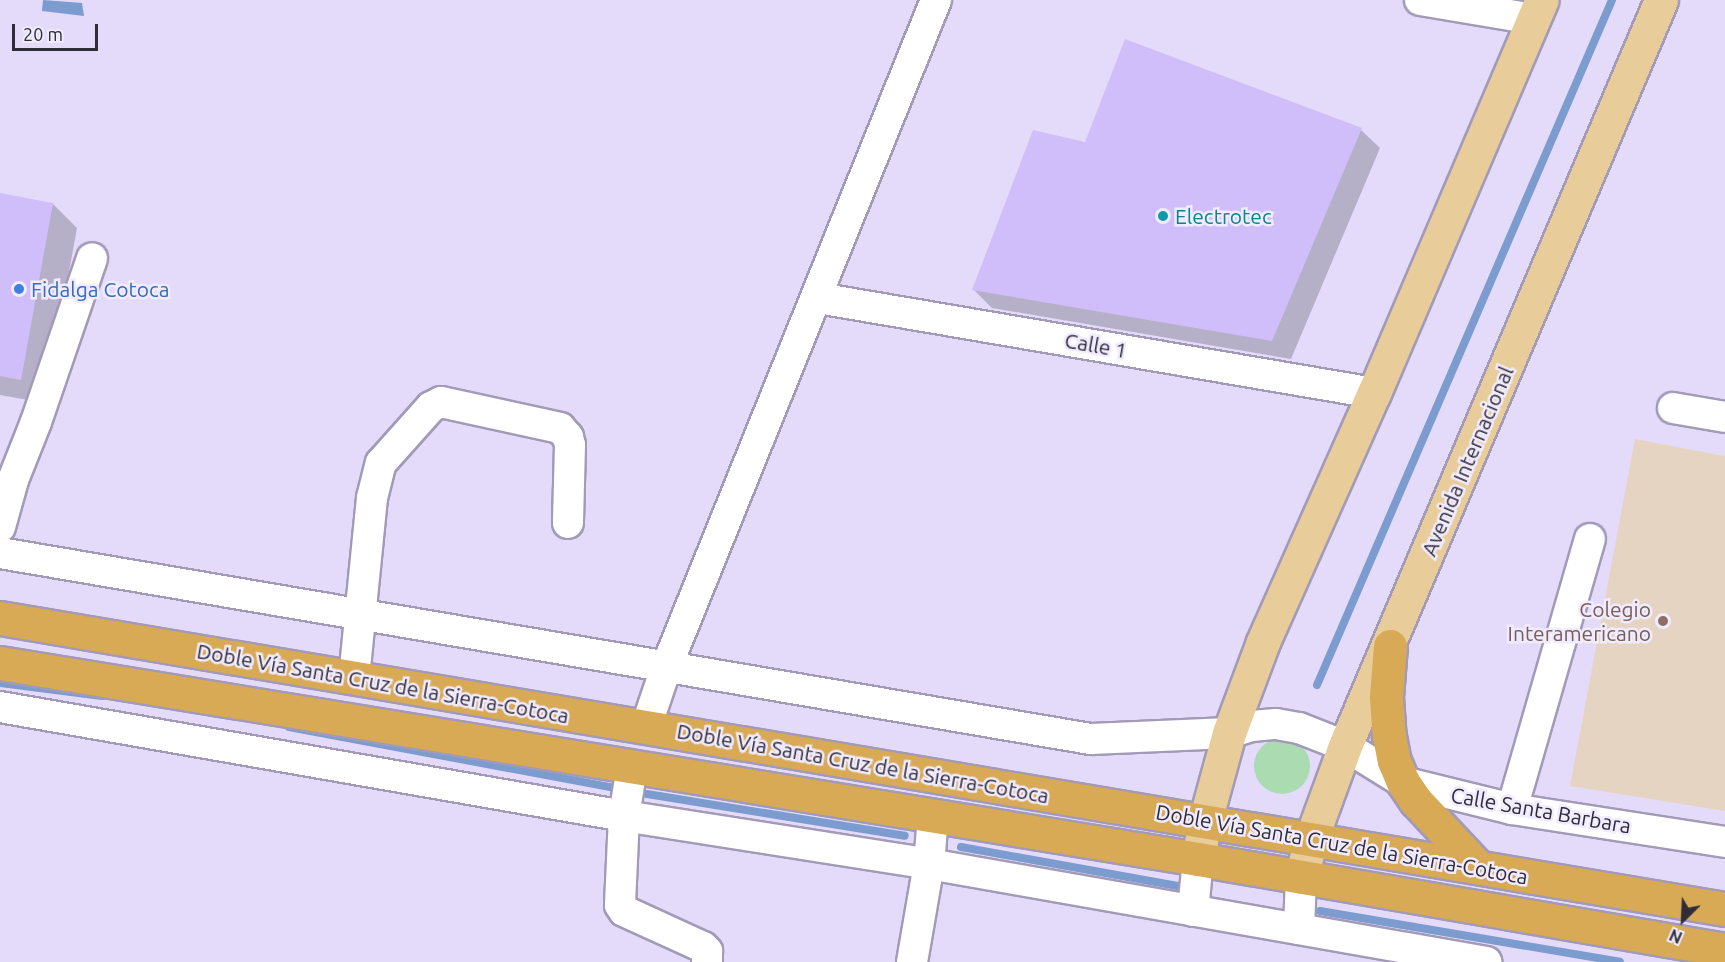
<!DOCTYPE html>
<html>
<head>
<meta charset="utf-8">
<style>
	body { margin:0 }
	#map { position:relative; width:1725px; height:962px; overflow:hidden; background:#e4dbfb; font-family:Ubuntu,sans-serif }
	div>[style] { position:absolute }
	.education>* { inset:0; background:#e6d4c3 }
	.green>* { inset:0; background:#aadbb1 }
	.round { border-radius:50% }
	.water>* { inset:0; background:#7c9bcf }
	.shadow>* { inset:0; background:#0003 }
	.stream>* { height:8px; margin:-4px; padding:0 4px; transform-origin:4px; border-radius:4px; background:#7c9bcf }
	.building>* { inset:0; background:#d0befa }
	.roads { filter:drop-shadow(2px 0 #a29ab7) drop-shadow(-2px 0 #a29ab7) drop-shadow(0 2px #a29ab7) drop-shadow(0 -2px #a29ab7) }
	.minor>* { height:30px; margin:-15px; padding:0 15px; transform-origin:15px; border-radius:15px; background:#fff }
	.major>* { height:33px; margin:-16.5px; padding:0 16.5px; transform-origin:16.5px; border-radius:16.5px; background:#e8cc9a }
	.highway>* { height:33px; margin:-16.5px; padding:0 16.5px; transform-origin:16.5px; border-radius:16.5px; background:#d9aa56 }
	.dots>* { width:16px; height:16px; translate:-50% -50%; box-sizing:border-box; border:3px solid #f0ebfe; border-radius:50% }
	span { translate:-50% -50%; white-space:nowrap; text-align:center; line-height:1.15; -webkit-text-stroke:5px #f0ebfe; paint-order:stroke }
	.culture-label { font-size:21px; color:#0d838f }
	.left { translate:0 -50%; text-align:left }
	.shop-label { font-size:21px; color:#366cbe }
	.street-label { font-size:21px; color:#302d39 }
	.education-label { font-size:21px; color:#785e54 }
	.right { translate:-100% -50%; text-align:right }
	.north { position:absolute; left:1653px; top:890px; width:60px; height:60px; -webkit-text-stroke:4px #f0ebfe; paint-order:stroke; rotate:204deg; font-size:16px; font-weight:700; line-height:24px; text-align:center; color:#302d39 }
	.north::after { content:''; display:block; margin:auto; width:21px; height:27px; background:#302d39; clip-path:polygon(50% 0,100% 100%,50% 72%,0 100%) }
	.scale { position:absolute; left:12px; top:24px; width:86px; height:27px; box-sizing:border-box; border:3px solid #302d39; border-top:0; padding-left:8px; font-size:18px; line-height:21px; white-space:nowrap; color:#302d39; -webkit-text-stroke:4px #f0ebfe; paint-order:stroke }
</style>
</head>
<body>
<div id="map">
	<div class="education">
		<div style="clip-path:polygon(1635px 439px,1725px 456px,1725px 811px,1570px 786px)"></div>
	</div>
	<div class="green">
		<div class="round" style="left:1254px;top:738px;width:56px;height:56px"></div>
	</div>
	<div class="water">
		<div style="clip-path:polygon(43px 0,82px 3px,84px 16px,42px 11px)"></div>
	</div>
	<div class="shadow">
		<div style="clip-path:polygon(1126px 41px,1361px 130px,1380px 148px,1291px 359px,992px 308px,973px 289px,1086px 144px)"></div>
		<div style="clip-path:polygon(0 194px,53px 204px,77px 228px,45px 403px,0 395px)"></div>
	</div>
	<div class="stream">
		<div style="left:0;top:683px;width:103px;rotate:7.3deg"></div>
		<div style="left:1317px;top:685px;width:746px;rotate:-66.7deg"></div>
		<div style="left:289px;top:727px;width:327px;rotate:10.6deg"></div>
		<div style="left:647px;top:794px;width:261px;rotate:9.2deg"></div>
		<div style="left:961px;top:847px;width:233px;rotate:10.2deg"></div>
		<div style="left:1320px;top:911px;width:304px;rotate:9.6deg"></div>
	</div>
	<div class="building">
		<div style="clip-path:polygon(1125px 39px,1362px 128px,1272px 341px,972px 290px,1033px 130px,1085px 142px)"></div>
		<div style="clip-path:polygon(0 193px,53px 203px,21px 380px,0 376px)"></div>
	</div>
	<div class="roads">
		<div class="minor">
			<div style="left:1420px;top:0;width:115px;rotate:9.5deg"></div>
			<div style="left:818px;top:298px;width:564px;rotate:9.7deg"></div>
			<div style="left:1673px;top:408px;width:53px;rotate:9.8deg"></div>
			<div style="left:0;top:527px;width:49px;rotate:-74.5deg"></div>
			<div style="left:13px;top:480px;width:62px;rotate:-68.4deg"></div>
			<div style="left:36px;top:422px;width:173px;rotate:-71.1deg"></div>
			<div style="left:0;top:553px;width:1107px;rotate:9.68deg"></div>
			<div style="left:1091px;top:739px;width:138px;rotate:-2.5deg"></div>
			<div style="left:1229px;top:733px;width:24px;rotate:-17deg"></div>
			<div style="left:1252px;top:726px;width:24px;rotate:-5deg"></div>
			<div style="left:1276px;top:724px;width:23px;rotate:10deg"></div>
			<div style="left:1299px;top:728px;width:49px;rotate:21.4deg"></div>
			<div style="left:1345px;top:746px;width:68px;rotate:31.8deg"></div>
			<div style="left:1403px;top:782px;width:112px;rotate:13.9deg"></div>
			<div style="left:1512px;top:809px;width:216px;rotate:8.8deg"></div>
			<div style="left:354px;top:678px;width:181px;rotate:-84.3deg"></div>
			<div style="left:372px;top:498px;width:36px;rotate:-76deg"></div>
			<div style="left:381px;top:463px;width:75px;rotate:-48.2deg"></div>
			<div style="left:431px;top:407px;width:11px;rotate:-27deg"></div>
			<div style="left:441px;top:402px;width:122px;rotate:12.3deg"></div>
			<div style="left:560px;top:428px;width:12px;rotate:48deg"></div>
			<div style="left:568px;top:437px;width:8px;rotate:76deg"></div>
			<div style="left:570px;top:445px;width:78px;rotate:91.5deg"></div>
			<div style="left:0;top:707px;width:633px;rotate:9.91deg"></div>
			<div style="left:624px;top:816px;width:309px;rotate:8.9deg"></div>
			<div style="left:929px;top:864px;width:566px;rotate:9.98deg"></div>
			<div style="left:646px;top:727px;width:62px;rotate:-71.3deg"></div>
			<div style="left:666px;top:668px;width:721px;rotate:-67.99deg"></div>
			<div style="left:632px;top:767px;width:50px;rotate:99.3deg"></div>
			<div style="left:624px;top:816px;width:89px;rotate:92.6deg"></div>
			<div style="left:620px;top:905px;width:7px;rotate:56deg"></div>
			<div style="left:624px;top:911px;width:87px;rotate:24.5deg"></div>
			<div style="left:703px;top:947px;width:6px;rotate:45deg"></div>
			<div style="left:707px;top:951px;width:11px;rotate:90deg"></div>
			<div style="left:1512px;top:809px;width:281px;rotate:-73.9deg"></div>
			<div style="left:1193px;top:911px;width:52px;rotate:-84.5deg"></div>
			<div style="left:1299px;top:929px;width:52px;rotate:-87.8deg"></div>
			<div style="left:912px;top:962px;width:99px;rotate:-80.2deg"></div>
			<div style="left:929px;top:864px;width:48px;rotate:-85.2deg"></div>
		</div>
		<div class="major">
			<div style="left:1198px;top:859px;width:39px;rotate:-80deg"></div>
			<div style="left:1205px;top:821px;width:91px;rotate:-74.7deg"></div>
			<div style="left:1229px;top:733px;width:97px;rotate:-69.5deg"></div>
			<div style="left:1263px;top:642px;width:273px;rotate:-66deg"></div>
			<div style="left:1374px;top:393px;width:427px;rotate:-66.9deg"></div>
			<div style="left:1301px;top:877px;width:39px;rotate:-75deg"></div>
			<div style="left:1311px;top:839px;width:99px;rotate:-69.9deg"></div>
			<div style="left:1345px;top:746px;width:810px;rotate:-67.04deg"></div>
		</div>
		<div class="highway">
			<div style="left:0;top:618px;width:1749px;rotate:9.58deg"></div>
			<div style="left:1390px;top:646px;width:51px;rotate:94.5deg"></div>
			<div style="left:1386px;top:697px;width:39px;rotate:86deg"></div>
			<div style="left:1389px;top:736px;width:25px;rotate:79deg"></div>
			<div style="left:1394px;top:761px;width:23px;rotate:67deg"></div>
			<div style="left:1403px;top:782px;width:23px;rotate:56deg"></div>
			<div style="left:1416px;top:801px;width:91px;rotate:46.8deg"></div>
			<div style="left:0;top:663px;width:1214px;rotate:9.29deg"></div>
			<div style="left:1198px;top:859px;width:535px;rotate:9.8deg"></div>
		</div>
	</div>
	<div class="dots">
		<div style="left:1163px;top:216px;background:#0f9aa8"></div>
		<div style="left:19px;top:289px;background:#3f7fe0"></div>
		<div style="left:1663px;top:621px;background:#8d6e63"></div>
	</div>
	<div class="culture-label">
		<span class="left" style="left:1175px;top:216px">Electrotec</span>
	</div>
	<div class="shop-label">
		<span class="left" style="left:31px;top:289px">Fidalga Cotoca</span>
	</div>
	<div class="street-label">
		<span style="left:1096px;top:345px;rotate:10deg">Calle 1</span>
		<span style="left:1467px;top:461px;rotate:-67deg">Avenida Internacional</span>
		<span style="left:383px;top:683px;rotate:10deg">Doble Vía Santa Cruz de la Sierra-Cotoca</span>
		<span style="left:863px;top:763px;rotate:10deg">Doble Vía Santa Cruz de la Sierra-Cotoca</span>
		<span style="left:1541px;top:810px;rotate:10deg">Calle Santa Barbara</span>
		<span style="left:1342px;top:844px;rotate:10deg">Doble Vía Santa Cruz de la Sierra-Cotoca</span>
	</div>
	<div class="education-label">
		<span class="right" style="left:1651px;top:621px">Colegio<br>Interamericano</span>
	</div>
	<div class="north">N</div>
	<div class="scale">20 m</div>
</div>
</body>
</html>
